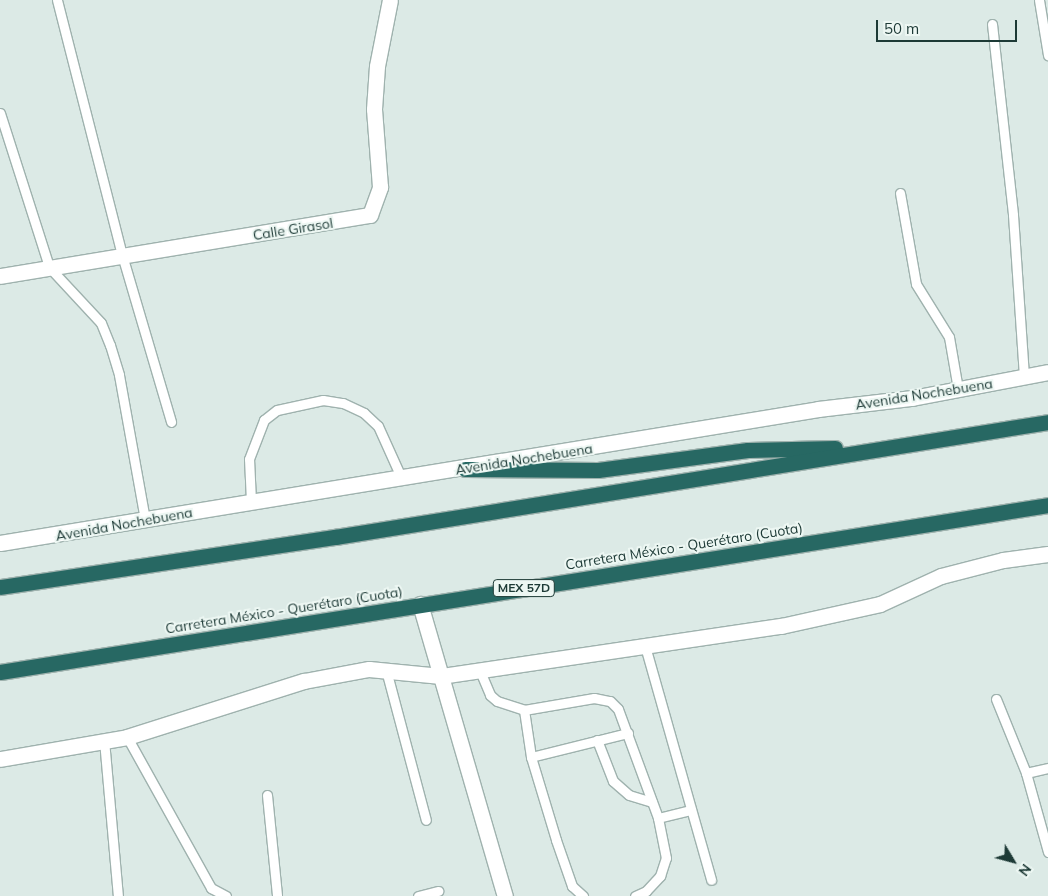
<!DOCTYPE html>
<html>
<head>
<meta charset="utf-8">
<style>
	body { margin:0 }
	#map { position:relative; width:1048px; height:896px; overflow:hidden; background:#dceae6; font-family:Mulish,sans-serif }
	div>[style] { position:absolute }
	.roads { filter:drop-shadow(1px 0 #9fb2ae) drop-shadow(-1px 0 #9fb2ae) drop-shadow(0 1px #9fb2ae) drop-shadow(0 -1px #9fb2ae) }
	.lane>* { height:9px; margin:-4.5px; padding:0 4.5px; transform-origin:4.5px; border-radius:4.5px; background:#fff }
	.street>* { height:15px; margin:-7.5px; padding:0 7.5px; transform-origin:7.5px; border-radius:7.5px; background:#fff }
	.highway>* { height:15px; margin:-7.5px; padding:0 7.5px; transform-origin:7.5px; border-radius:7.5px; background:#276863 }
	span { translate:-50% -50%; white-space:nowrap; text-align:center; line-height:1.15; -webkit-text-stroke:4px #edf7f3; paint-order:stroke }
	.shield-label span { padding:1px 4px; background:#edf7f3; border:1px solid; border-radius:4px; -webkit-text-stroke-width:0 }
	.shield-label { font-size:12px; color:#1d3a36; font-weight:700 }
	.street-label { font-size:14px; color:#1d3a36 }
	.north { position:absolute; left:988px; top:836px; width:50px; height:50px; -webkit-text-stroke:4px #edf7f3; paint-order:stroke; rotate:127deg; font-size:14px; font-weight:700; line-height:20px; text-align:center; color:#1d3a36 }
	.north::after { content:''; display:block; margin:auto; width:18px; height:22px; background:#1d3a36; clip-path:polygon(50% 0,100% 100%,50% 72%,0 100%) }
	.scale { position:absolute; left:876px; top:20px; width:141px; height:22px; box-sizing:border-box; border:2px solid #1d3a36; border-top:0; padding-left:6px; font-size:15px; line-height:18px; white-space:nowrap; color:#1d3a36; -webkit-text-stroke:4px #edf7f3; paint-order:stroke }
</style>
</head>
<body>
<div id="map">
	<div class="roads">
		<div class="lane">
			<div style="left:57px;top:0;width:263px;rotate:75.7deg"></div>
			<div style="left:122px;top:255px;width:174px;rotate:73.6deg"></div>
			<div style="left:1039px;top:0;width:56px;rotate:80.7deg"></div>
			<div style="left:992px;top:24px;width:192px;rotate:83.7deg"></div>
			<div style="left:1013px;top:215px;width:162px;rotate:86.1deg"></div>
			<div style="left:0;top:113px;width:162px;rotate:72.3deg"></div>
			<div style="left:49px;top:267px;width:76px;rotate:47.1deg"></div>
			<div style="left:101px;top:323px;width:24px;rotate:68deg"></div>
			<div style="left:110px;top:345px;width:31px;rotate:73deg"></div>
			<div style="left:119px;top:375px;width:147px;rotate:79.8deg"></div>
			<div style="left:900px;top:193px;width:92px;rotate:80deg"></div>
			<div style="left:916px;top:284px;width:62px;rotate:58.1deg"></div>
			<div style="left:949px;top:337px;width:53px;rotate:80.2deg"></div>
			<div style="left:251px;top:501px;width:42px;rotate:-92.7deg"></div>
			<div style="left:249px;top:459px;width:42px;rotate:-69deg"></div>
			<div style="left:264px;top:420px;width:16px;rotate:-38deg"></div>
			<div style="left:277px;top:410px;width:47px;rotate:-12.3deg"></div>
			<div style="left:323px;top:400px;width:20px;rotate:9deg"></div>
			<div style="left:343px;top:403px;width:23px;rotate:25deg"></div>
			<div style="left:364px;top:413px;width:19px;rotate:43deg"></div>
			<div style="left:378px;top:426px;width:56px;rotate:65.7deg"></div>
			<div style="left:645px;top:646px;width:243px;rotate:74.2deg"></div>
			<div style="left:386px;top:670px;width:155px;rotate:75.1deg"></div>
			<div style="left:480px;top:671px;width:26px;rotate:67deg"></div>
			<div style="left:490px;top:695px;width:9px;rotate:41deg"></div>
			<div style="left:497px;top:701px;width:28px;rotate:18deg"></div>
			<div style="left:524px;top:710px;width:48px;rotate:81.5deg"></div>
			<div style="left:531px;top:757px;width:87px;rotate:73.2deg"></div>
			<div style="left:556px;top:840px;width:49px;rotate:70.8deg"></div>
			<div style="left:572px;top:886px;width:15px;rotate:42deg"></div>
			<div style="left:996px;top:699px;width:80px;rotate:67.9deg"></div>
			<div style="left:1026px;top:773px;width:82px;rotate:74.4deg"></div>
			<div style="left:524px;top:710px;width:71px;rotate:-9.7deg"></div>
			<div style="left:594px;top:698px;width:16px;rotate:11deg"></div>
			<div style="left:610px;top:701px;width:11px;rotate:45deg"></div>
			<div style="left:618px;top:709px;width:116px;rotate:69.8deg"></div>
			<div style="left:658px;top:818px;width:34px;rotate:-14deg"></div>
			<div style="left:127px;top:737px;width:173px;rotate:60.9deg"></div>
			<div style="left:211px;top:888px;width:17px;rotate:28deg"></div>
			<div style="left:104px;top:740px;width:157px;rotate:84.9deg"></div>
			<div style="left:597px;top:740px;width:44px;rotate:68.7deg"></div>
			<div style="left:613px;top:781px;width:21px;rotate:41deg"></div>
			<div style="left:629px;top:795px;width:24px;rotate:17deg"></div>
			<div style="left:531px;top:757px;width:100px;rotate:-13.9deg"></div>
			<div style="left:1026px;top:773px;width:23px;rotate:-13deg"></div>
			<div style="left:267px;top:795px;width:101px;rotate:84.3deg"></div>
			<div style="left:418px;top:896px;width:21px;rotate:-14deg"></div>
			<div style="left:635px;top:896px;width:12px;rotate:-24deg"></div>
			<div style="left:646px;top:891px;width:21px;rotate:-47deg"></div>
			<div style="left:660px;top:876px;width:19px;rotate:-72deg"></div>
			<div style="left:666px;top:858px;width:41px;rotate:-101.3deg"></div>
		</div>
		<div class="street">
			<div style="left:0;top:276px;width:375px;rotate:-9.4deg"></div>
			<div style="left:370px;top:215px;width:30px;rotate:-70deg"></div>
			<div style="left:380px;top:187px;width:78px;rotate:-94.4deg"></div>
			<div style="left:374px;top:109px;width:43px;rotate:-86deg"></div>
			<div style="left:377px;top:66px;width:67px;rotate:-78.9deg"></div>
			<div style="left:0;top:543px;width:829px;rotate:-9.3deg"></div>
			<div style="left:818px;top:409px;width:95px;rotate:-6.7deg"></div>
			<div style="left:912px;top:398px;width:138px;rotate:-10.8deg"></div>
			<div style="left:420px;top:604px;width:304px;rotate:73.8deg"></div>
			<div style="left:0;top:759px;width:129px;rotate:-9.8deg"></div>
			<div style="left:127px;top:737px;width:186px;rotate:-17.6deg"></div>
			<div style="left:304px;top:681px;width:66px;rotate:-10.5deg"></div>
			<div style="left:369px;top:669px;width:72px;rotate:5.6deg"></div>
			<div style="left:441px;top:676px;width:344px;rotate:-8.4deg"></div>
			<div style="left:781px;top:626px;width:101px;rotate:-12.5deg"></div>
			<div style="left:880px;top:604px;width:67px;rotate:-24.7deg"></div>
			<div style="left:941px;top:576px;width:64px;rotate:-14.5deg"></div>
			<div style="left:1003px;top:560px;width:45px;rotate:-7.6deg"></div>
		</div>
		<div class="highway">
			<div style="left:465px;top:469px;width:133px;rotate:0.4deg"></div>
			<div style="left:598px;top:470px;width:151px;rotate:-7.6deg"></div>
			<div style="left:748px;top:450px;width:87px;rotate:-1.3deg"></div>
			<div style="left:0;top:587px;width:339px;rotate:-8.5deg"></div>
			<div style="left:335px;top:537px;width:722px;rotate:-9.16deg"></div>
			<div style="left:0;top:672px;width:1061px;rotate:-9.05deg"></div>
		</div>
	</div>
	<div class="shield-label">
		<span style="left:524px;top:588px">MEX 57D</span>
	</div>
	<div class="street-label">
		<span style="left:293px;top:229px;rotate:-9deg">Calle Girasol</span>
		<span style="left:924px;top:394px;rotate:-9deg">Avenida Nochebuena</span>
		<span style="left:524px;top:459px;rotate:-9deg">Avenida Nochebuena</span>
		<span style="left:124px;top:524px;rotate:-10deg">Avenida Nochebuena</span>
		<span style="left:684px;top:546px;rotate:-9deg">Carretera México - Querétaro (Cuota)</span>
		<span style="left:284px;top:610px;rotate:-9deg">Carretera México - Querétaro (Cuota)</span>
	</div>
	<div class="north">N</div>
	<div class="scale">50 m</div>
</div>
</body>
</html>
